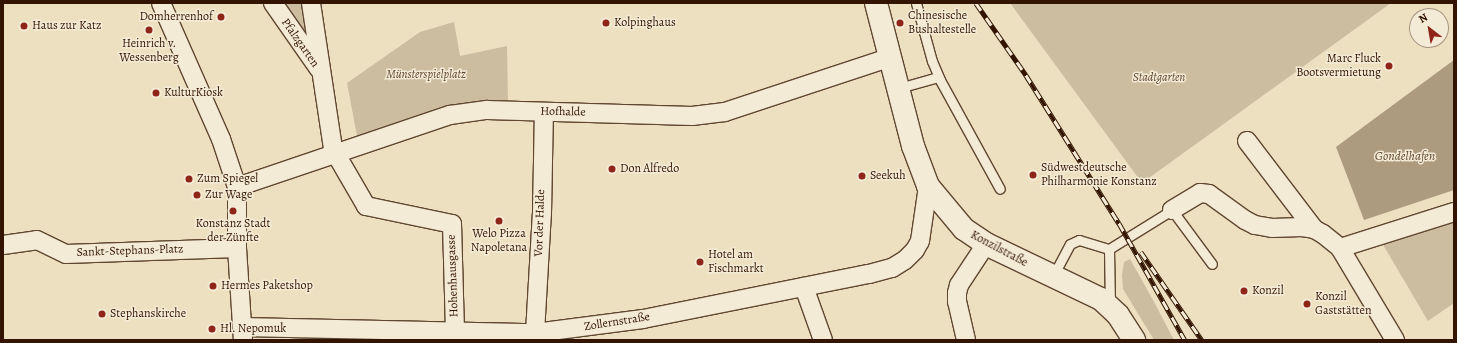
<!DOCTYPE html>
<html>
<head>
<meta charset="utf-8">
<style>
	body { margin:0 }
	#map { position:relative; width:1457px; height:343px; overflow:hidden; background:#ece0c0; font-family:Alegreya,serif }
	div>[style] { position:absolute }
	.green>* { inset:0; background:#ccbda0 }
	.water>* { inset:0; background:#ad9b7f }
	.roads { filter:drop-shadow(1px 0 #604731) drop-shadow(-1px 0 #604731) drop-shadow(0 1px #604731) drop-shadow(0 -1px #604731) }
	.lane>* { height:9px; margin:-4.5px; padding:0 4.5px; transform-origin:4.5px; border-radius:4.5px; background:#f3ebd6 }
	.street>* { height:18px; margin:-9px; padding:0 9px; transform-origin:9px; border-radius:9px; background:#f3ebd6 }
	.secondary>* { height:22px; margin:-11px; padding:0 11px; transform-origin:11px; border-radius:11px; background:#f3ebd6 }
	.rail>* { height:4.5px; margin-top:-2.25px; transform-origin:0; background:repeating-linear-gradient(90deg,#f3ebd6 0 9px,#321401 0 18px); box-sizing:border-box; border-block:1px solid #321401 }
	.dots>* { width:11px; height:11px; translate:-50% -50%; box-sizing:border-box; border:2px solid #f3ebd6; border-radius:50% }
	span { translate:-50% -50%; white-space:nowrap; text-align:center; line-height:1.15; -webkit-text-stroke:3px #f3ebd6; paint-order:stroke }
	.poi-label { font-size:12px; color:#321401 }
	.left { translate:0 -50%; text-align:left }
	.right { translate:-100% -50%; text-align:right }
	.street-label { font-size:12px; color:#321401 }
	.park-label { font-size:12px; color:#604731; font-style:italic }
	.water-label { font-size:13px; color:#634a33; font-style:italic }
	.frame { position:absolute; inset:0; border:4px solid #321401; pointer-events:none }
	.north { position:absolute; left:1409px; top:8px; width:40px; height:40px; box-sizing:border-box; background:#f3ebd6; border:1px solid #a69581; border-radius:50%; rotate:329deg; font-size:11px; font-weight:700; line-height:16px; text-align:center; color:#321401 }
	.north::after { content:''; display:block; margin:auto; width:14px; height:18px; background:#8f2418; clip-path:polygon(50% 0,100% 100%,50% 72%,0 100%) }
</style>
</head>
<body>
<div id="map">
	<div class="green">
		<div style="clip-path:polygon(279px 3px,303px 3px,308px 32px,299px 33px)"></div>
		<div style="clip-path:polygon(1010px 3px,1391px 3px,1142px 183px)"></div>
		<div style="clip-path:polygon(454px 22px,460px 56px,507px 46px,508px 101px,461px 104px,357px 136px,347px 83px,420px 32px)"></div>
		<div style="clip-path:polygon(1454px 219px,1454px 303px,1428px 321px,1382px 243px)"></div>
		<div style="clip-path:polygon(1130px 259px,1153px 300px,1174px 340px,1154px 340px,1123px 289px,1122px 275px,1124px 262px)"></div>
	</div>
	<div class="water">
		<div style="clip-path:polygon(1454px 60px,1454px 190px,1364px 220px,1336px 147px)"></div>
	</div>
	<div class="roads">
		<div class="lane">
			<div style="left:916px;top:3px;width:60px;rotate:74.6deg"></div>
			<div style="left:932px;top:61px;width:21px;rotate:67deg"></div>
			<div style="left:940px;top:80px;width:124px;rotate:61.2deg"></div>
			<div style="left:899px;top:88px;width:41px;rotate:-15.8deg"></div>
			<div style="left:1109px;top:249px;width:55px;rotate:89deg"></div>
			<div style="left:1053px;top:276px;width:36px;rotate:-62deg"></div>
			<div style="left:1070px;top:244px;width:10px;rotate:-24deg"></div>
			<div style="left:1079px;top:240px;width:31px;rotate:17deg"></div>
			<div style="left:1109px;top:249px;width:74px;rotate:-31.8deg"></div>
			<div style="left:1172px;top:210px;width:67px;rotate:53.5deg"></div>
		</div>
		<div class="street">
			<div style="left:161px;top:3px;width:149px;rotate:66.2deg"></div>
			<div style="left:221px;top:139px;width:51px;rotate:71.6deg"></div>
			<div style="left:237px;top:187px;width:61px;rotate:90deg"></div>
			<div style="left:237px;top:248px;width:92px;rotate:86.3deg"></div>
			<div style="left:273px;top:3px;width:80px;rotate:55.1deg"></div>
			<div style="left:311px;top:3px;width:148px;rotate:81.4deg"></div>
			<div style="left:333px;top:149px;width:66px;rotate:59.9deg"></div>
			<div style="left:366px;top:206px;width:88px;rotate:11.8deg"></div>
			<div style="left:452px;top:224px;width:108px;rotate:88.4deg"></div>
			<div style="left:1247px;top:141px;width:111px;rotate:52.7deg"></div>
			<div style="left:237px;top:187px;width:225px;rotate:-18.7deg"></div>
			<div style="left:450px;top:115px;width:37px;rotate:-8deg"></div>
			<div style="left:487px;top:110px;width:205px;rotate:1.7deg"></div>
			<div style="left:692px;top:116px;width:33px;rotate:-7deg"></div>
			<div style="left:725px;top:112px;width:175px;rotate:-18.3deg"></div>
			<div style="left:1172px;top:210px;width:33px;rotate:-31deg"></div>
			<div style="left:1200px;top:193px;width:9px;rotate:6deg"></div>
			<div style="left:1209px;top:194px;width:44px;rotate:35.8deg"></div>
			<div style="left:1245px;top:220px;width:11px;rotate:27deg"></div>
			<div style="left:1255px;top:225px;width:17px;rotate:10deg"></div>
			<div style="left:1272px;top:228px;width:30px;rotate:-2deg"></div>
			<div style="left:1302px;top:227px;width:12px;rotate:9deg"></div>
			<div style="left:1314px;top:229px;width:10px;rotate:29deg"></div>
			<div style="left:1323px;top:234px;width:22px;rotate:39deg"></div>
			<div style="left:1340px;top:248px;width:107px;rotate:59.1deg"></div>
			<div style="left:3px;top:245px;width:34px;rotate:-8deg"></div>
			<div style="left:37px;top:240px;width:32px;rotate:26deg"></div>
			<div style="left:66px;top:254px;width:171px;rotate:-2deg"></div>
			<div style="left:1340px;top:248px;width:120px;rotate:-17.5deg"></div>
			<div style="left:804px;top:287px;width:56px;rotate:70.3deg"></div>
			<div style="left:242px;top:327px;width:293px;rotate:1.2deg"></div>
			<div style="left:535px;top:333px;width:109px;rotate:-7.4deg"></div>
			<div style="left:643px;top:319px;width:230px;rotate:-11.3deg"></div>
			<div style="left:869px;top:274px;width:24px;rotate:-15deg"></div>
			<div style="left:892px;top:268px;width:15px;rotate:-32deg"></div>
			<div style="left:905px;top:260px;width:14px;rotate:-45deg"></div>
			<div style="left:915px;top:250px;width:10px;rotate:-61deg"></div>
			<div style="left:920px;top:241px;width:56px;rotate:-81.7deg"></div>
			<div style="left:535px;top:333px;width:120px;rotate:-86.7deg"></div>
			<div style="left:542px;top:213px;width:101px;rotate:-88.9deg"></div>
			<div style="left:966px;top:340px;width:39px;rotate:-103deg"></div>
			<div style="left:957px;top:302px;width:9px;rotate:-90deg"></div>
			<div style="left:957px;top:293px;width:8px;rotate:-76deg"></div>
			<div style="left:959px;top:285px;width:49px;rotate:-56.6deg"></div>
		</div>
		<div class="secondary">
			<div style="left:876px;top:3px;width:148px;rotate:75.5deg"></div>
			<div style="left:913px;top:146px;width:43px;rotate:69.4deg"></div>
			<div style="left:928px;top:186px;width:56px;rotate:50.1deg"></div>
			<div style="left:964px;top:229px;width:27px;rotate:34deg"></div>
			<div style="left:986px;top:244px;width:127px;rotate:25.6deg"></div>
			<div style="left:1101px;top:299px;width:23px;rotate:43deg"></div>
			<div style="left:1118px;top:315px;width:30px;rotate:57deg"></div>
		</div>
	</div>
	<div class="rail">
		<div style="left:976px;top:3px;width:88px;rotate:55.2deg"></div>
		<div style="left:1026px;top:75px;width:175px;rotate:57.9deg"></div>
		<div style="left:1119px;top:223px;width:134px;rotate:60.6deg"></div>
		<div style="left:1141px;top:252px;width:107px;rotate:55.3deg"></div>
	</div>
	<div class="dots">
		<div style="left:221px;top:17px;background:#8f2418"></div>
		<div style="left:606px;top:23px;background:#8f2418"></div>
		<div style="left:900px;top:23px;background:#8f2418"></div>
		<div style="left:24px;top:26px;background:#8f2418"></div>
		<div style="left:149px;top:30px;background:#8f2418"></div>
		<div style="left:1389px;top:66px;background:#8f2418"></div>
		<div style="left:156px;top:93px;background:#8f2418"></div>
		<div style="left:612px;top:169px;background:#8f2418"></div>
		<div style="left:1033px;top:175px;background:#8f2418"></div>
		<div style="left:862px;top:176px;background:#8f2418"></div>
		<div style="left:189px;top:179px;background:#8f2418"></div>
		<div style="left:197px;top:195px;background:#8f2418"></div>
		<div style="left:233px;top:211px;background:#8f2418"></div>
		<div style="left:499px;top:221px;background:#8f2418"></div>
		<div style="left:700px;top:262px;background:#8f2418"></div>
		<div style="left:213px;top:286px;background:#8f2418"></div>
		<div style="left:1244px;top:291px;background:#8f2418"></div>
		<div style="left:1307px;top:304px;background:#8f2418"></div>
		<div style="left:102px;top:314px;background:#8f2418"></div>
		<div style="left:212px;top:329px;background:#8f2418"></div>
	</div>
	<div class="poi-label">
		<span class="left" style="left:908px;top:23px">Chinesische<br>Bushaltestelle</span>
		<span class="right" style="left:213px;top:17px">Domherrenhof</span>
		<span class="left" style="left:614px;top:23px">Kolpinghaus</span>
		<span class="left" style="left:32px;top:26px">Haus zur Katz</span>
		<span style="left:149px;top:51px">Heinrich v.<br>Wessenberg</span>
		<span class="right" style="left:1381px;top:66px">Marc Fluck<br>Bootsvermietung</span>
		<span class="left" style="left:164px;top:93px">KulturKiosk</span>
		<span class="left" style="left:1041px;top:175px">Südwestdeutsche<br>Philharmonie Konstanz</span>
		<span class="left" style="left:620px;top:169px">Don Alfredo</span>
		<span class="left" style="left:870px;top:176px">Seekuh</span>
		<span class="left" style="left:197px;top:179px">Zum Spiegel</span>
		<span class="left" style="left:205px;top:195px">Zur Wage</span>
		<span style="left:233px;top:231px">Konstanz Stadt<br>der Zünfte</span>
		<span style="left:499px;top:241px">Welo Pizza<br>Napoletana</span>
		<span class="left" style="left:708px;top:262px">Hotel am<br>Fischmarkt</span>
		<span class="left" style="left:221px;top:286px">Hermes Paketshop</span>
		<span class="left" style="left:1252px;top:291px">Konzil</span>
		<span class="left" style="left:1315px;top:304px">Konzil<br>Gaststätten</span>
		<span class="left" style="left:110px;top:314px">Stephanskirche</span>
		<span class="left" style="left:220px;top:329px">Hl. Nepomuk</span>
	</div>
	<div class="street-label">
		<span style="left:300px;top:43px;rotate:55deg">Pfalzgarten</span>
		<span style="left:563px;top:112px;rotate:1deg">Hofhalde</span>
		<span style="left:540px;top:223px;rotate:-88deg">Vor der Halde</span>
		<span style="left:999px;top:249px;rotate:28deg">Konzilstraße</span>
		<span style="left:130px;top:251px;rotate:-2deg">Sankt-Stephans-Platz</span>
		<span style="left:453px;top:276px;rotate:-92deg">Hohenhausgasse</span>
		<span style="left:617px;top:322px;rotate:-9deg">Zollernstraße</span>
	</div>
	<div class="park-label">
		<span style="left:426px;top:75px">Münsterspielplatz</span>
		<span style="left:1159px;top:78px">Stadtgarten</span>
	</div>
	<div class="water-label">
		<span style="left:1405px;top:156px">Gondelhafen</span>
	</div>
	<div class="frame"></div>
	<div class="north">N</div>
</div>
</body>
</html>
